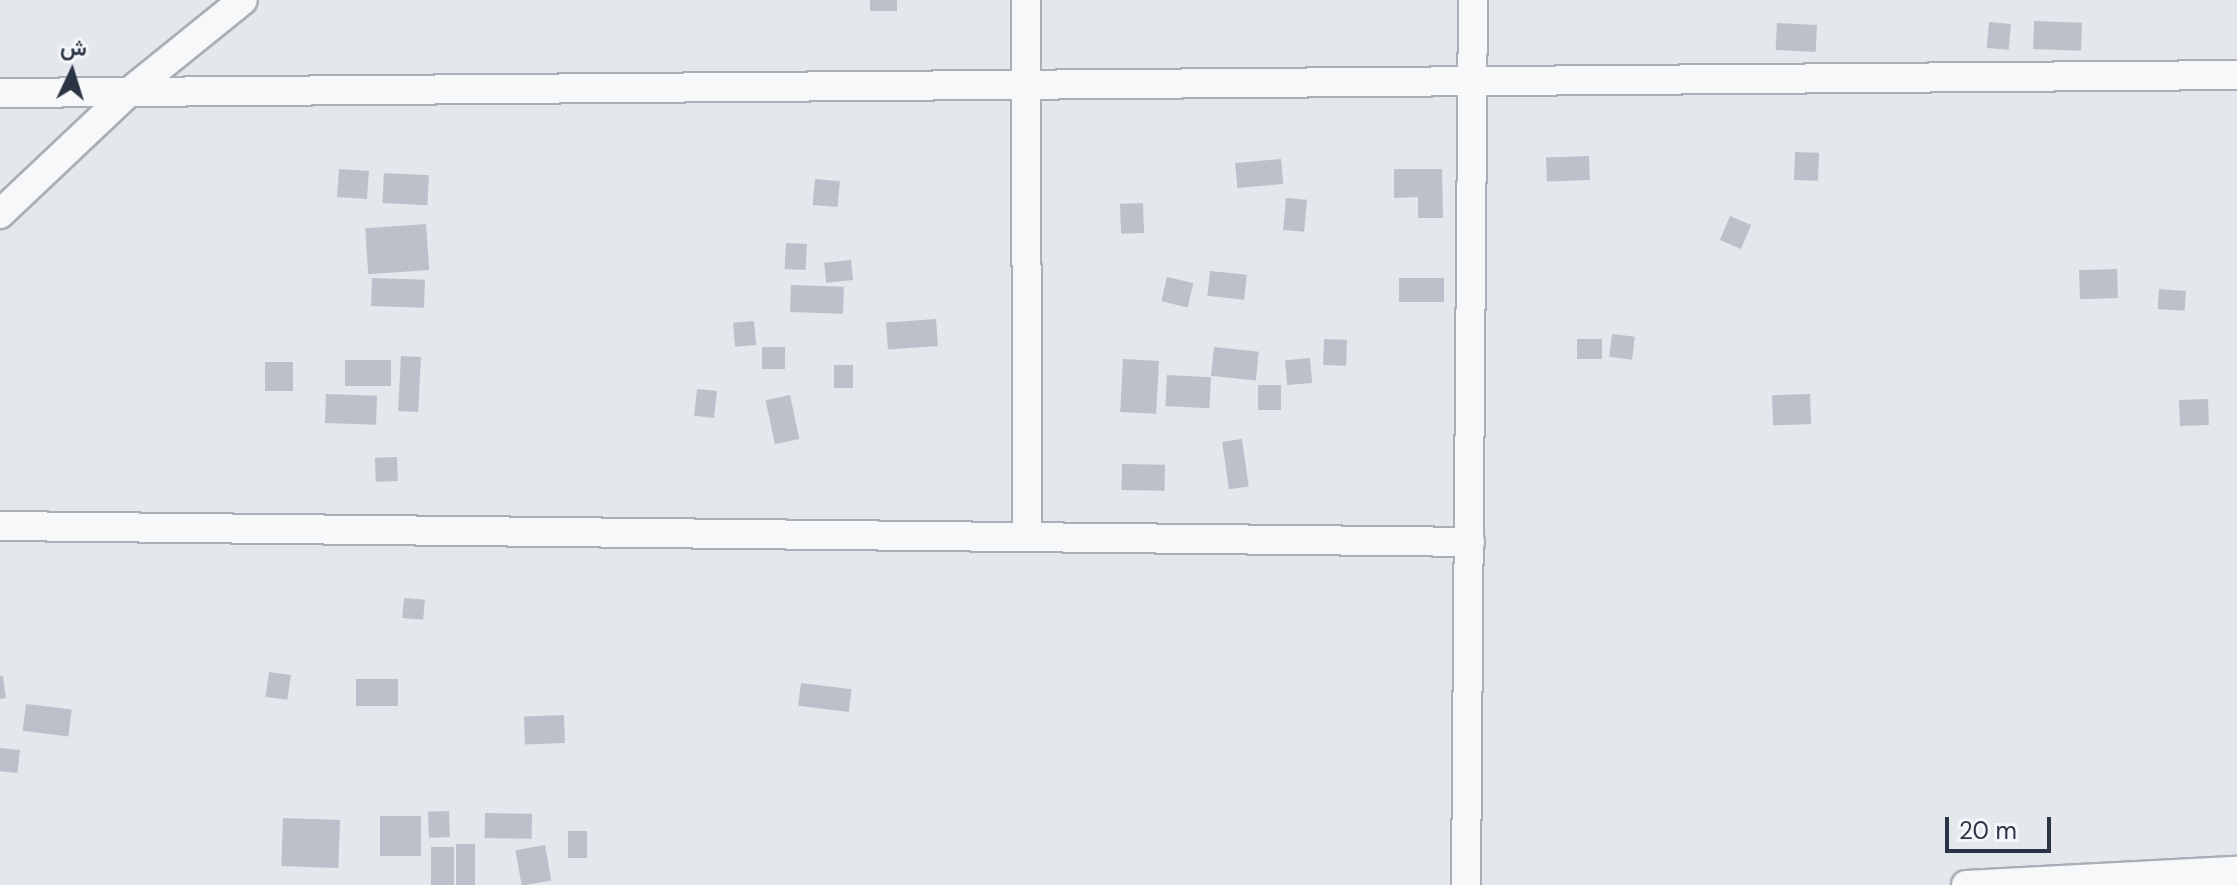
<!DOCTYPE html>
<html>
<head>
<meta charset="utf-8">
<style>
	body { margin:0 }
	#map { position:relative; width:2237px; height:885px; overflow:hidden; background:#e4e7ec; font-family:"DM Sans",Vazirmatn,sans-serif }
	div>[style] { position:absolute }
	.building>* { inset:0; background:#bbc0ca; transform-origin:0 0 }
	.roads { filter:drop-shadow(2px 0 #a9aeb7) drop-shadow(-2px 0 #a9aeb7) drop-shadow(0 2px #a9aeb7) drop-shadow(0 -2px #a9aeb7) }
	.street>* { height:28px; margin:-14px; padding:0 14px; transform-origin:14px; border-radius:14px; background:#f7f8fa }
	span { translate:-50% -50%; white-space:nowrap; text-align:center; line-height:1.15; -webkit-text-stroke:7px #f4f6f9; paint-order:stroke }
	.north { position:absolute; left:32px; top:32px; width:80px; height:80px; -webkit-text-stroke:6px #f4f6f9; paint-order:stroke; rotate:4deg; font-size:22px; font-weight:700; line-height:32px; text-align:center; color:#2b3445 }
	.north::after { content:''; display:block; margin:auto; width:28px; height:36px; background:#2b3445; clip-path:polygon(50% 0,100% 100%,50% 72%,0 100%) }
	.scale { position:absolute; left:1945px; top:817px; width:106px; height:36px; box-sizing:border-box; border:4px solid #2b3445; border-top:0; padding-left:10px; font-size:24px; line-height:28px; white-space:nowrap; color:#2b3445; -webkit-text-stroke:6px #f4f6f9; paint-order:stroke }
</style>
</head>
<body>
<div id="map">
	<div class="building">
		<div style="left:870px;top:0;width:27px;height:11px"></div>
		<div style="left:2034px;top:21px;width:48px;height:28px;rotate:2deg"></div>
		<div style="left:1989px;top:22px;width:22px;height:26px;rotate:5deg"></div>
		<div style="left:1777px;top:23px;width:40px;height:27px;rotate:3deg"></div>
		<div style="left:1795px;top:152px;width:24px;height:28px;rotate:2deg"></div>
		<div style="left:1589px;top:156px;width:24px;height:43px;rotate:88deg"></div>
		<div style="left:1281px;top:159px;width:25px;height:46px;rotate:85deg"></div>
		<div style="left:339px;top:169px;width:30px;height:28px;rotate:4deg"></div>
		<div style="clip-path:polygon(1394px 169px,1442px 169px,1443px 218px,1418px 218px,1418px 197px,1394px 198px)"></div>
		<div style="left:384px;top:173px;width:45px;height:30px;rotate:3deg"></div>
		<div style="left:815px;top:179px;width:25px;height:26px;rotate:5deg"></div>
		<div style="left:1286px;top:198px;width:21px;height:32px;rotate:5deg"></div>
		<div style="left:1143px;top:203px;width:30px;height:23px;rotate:88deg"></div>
		<div style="left:1730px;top:216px;width:23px;height:26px;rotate:23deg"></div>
		<div style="left:426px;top:224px;width:46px;height:61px;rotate:86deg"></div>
		<div style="left:786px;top:243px;width:21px;height:26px;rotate:3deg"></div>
		<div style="left:851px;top:260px;width:20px;height:27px;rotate:84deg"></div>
		<div style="left:2117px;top:269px;width:29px;height:38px;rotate:88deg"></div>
		<div style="left:1210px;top:271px;width:37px;height:25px;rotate:6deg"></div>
		<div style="left:1167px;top:277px;width:27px;height:25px;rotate:13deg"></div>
		<div style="left:372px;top:278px;width:53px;height:28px;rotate:2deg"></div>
		<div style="left:1399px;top:278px;width:45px;height:24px"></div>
		<div style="left:791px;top:285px;width:53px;height:27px;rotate:2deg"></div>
		<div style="left:2159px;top:289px;width:27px;height:20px;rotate:4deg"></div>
		<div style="left:936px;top:319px;width:27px;height:50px;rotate:86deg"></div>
		<div style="left:754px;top:321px;width:24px;height:21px;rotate:85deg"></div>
		<div style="left:1612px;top:334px;width:23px;height:23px;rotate:7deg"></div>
		<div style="left:1324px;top:339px;width:23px;height:26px;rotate:2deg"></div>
		<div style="left:1577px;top:339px;width:25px;height:20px"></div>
		<div style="left:785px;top:347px;width:22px;height:23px;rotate:90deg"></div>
		<div style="left:1214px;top:347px;width:45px;height:29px;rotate:6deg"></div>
		<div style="left:401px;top:356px;width:20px;height:55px;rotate:3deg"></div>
		<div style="left:1310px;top:358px;width:25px;height:25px;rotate:85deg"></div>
		<div style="left:1123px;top:359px;width:36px;height:53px;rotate:3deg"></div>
		<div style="left:345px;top:360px;width:46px;height:26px"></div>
		<div style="left:265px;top:362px;width:28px;height:29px"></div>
		<div style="left:834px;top:365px;width:19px;height:23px"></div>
		<div style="left:1167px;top:375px;width:44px;height:31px;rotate:3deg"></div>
		<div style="left:1258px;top:385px;width:23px;height:25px"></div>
		<div style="left:697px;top:389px;width:20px;height:27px;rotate:6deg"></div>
		<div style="left:326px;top:394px;width:51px;height:29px;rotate:2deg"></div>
		<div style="left:1810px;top:394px;width:30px;height:38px;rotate:88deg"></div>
		<div style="left:790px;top:395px;width:45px;height:25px;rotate:78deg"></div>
		<div style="left:2208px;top:399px;width:26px;height:29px;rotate:88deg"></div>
		<div style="left:1242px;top:439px;width:48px;height:20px;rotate:82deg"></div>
		<div style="left:397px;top:457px;width:24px;height:22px;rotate:88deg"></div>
		<div style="left:1122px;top:464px;width:43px;height:26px;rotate:1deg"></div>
		<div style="left:404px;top:598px;width:21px;height:20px;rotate:5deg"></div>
		<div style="left:269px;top:672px;width:22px;height:25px;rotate:8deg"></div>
		<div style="clip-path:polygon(0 676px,3px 676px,6px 698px,0 699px)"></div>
		<div style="left:356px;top:679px;width:42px;height:27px"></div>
		<div style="left:801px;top:683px;width:51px;height:23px;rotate:7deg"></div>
		<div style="left:26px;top:704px;width:46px;height:27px;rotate:7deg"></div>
		<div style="left:564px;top:715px;width:28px;height:40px;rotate:88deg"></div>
		<div style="left:0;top:748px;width:20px;height:23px;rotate:6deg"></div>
		<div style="left:449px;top:811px;width:26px;height:21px;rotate:88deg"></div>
		<div style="left:485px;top:813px;width:47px;height:25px;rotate:1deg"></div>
		<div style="left:380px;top:816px;width:41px;height:40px"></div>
		<div style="left:283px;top:818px;width:57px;height:48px;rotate:2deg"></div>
		<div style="left:568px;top:831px;width:19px;height:27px"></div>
		<div style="left:456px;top:844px;width:19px;height:41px"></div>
		<div style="left:545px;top:845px;width:36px;height:30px;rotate:80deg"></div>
		<div style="left:431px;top:847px;width:23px;height:38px"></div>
	</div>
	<div class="roads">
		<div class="street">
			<div style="left:1026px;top:0;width:537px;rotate:89.89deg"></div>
			<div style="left:0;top:93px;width:2237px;rotate:-0.46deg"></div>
			<div style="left:0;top:214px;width:178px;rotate:-43.4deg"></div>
			<div style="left:129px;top:92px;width:146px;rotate:-38.9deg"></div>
			<div style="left:0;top:526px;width:1470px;rotate:0.62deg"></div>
			<div style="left:1466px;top:885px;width:885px;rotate:-89.55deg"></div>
			<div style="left:1966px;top:885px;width:271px;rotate:-3deg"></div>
		</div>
	</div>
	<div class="north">ش</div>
	<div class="scale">20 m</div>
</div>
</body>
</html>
